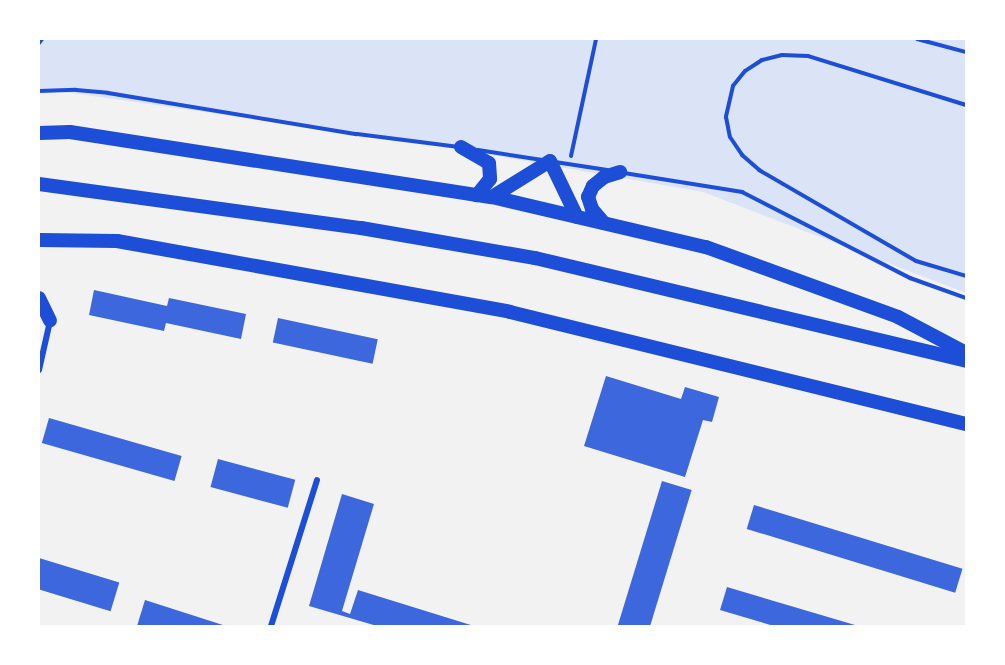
<!DOCTYPE html>
<html>
<head>
<meta charset="utf-8">
<style>
	body { margin:0 }
	#map { position:relative; width:1005px; height:665px; overflow:hidden; background:#f2f2f2; font-family:Quicksand,sans-serif }
	div>[style] { position:absolute }
	.green>* { inset:0; background:#dbe4f7 }
	.building>* { inset:0; background:#3d67dc; transform-origin:0 0 }
	.path>* { height:4px; margin:-2px; padding:0 2px; transform-origin:2px; border-radius:2px; background:#1d4ed8 }
	.service>* { height:4px; margin:-2px; padding:0 2px; transform-origin:2px; border-radius:2px; background:#1d4ed8 }
	.minor>* { height:6px; margin:-3px; padding:0 3px; transform-origin:3px; border-radius:3px; background:#1d4ed8 }
	.trunk>* { height:14px; margin:-7px; padding:0 7px; transform-origin:7px; border-radius:7px; background:#1d4ed8 }
	span { translate:-50% -50%; white-space:nowrap; text-align:center; line-height:1.15; -webkit-text-stroke:4.5px #fff; paint-order:stroke }
	.frame { position:absolute; inset:0; border:40px solid #fff; pointer-events:none }
</style>
</head>
<body>
<div id="map">
	<div class="green">
		<div style="clip-path:polygon(39px 39px,966px 39px,966px 293px,703px 192px,439px 146px,58px 91px,39px 92px)"></div>
	</div>
	<div class="building">
		<div style="clip-path:polygon(94px 290px,167px 306px,169px 298px,246px 314px,241px 339px,166px 323px,164px 331px,89px 315px)"></div>
		<div style="left:278px;top:318px;width:102px;height:25px;rotate:12deg"></div>
		<div style="clip-path:polygon(606px 376px,681px 399px,685px 387px,719px 397px,712px 422px,703px 420px,685px 477px,584px 446px)"></div>
		<div style="left:49px;top:418px;width:138px;height:26px;rotate:16deg"></div>
		<div style="left:218px;top:459px;width:80px;height:29px;rotate:15deg"></div>
		<div style="left:662px;top:481px;width:31px;height:152px;rotate:17deg"></div>
		<div style="clip-path:polygon(342px 494px,374px 504px,342px 611px,350px 614px,358px 590px,474px 626px,377px 626px,309px 606px)"></div>
		<div style="left:754px;top:505px;width:218px;height:25px;rotate:17deg"></div>
		<div style="left:39px;top:558px;width:84px;height:30px;rotate:17deg"></div>
		<div style="clip-path:polygon(727px 587px,855px 625px,855px 626px,774px 626px,720px 610px)"></div>
		<div style="clip-path:polygon(145px 600px,226px 626px,137px 626px)"></div>
	</div>
	<div class="path">
		<div style="left:917px;top:39px;width:51px;rotate:14.9deg"></div>
		<div style="left:39px;top:43px;width:5px;rotate:-53deg"></div>
		<div style="left:571px;top:156px;width:120px;rotate:-77.9deg"></div>
	</div>
	<div class="service">
		<div style="left:39px;top:91px;width:37px;rotate:-2deg"></div>
		<div style="left:76px;top:90px;width:32px;rotate:5deg"></div>
		<div style="left:108px;top:93px;width:252px;rotate:9.4deg"></div>
		<div style="left:357px;top:134px;width:103px;rotate:7.3deg"></div>
		<div style="left:966px;top:105px;width:165px;rotate:-162.8deg"></div>
		<div style="left:808px;top:56px;width:26px;rotate:-178deg"></div>
		<div style="left:782px;top:55px;width:21px;rotate:166deg"></div>
		<div style="left:762px;top:60px;width:20px;rotate:147deg"></div>
		<div style="left:745px;top:71px;width:19px;rotate:129deg"></div>
		<div style="left:733px;top:86px;width:32px;rotate:103deg"></div>
		<div style="left:726px;top:117px;width:20px;rotate:79deg"></div>
		<div style="left:730px;top:137px;width:22px;rotate:56deg"></div>
		<div style="left:742px;top:155px;width:23px;rotate:41deg"></div>
		<div style="left:759px;top:170px;width:181px;rotate:30.1deg"></div>
		<div style="left:916px;top:261px;width:52px;rotate:16.7deg"></div>
		<div style="left:478px;top:150px;width:65px;rotate:8.9deg"></div>
		<div style="left:555px;top:162px;width:53px;rotate:8.7deg"></div>
		<div style="left:624px;top:173px;width:120px;rotate:9.1deg"></div>
		<div style="left:742px;top:192px;width:189px;rotate:27.1deg"></div>
		<div style="left:910px;top:278px;width:59px;rotate:19.7deg"></div>
	</div>
	<div class="minor">
		<div style="left:39px;top:370px;width:50px;rotate:-77.3deg"></div>
		<div style="left:271px;top:626px;width:153px;rotate:-72.5deg"></div>
	</div>
	<div class="trunk">
		<div style="left:39px;top:133px;width:31px;rotate:-2deg"></div>
		<div style="left:70px;top:132px;width:427px;rotate:8.8deg"></div>
		<div style="left:492px;top:197px;width:220px;rotate:13.2deg"></div>
		<div style="left:706px;top:247px;width:204px;rotate:20deg"></div>
		<div style="left:898px;top:317px;width:77px;rotate:27.9deg"></div>
		<div style="left:461px;top:147px;width:32px;rotate:30deg"></div>
		<div style="left:489px;top:163px;width:16px;rotate:86deg"></div>
		<div style="left:490px;top:179px;width:21px;rotate:129deg"></div>
		<div style="left:39px;top:184px;width:325px;rotate:7.8deg"></div>
		<div style="left:361px;top:228px;width:177px;rotate:9.8deg"></div>
		<div style="left:535px;top:258px;width:443px;rotate:13.4deg"></div>
		<div style="left:492px;top:197px;width:68px;rotate:-31.8deg"></div>
		<div style="left:550px;top:161px;width:62px;rotate:64.3deg"></div>
		<div style="left:604px;top:223px;width:18px;rotate:-131deg"></div>
		<div style="left:592px;top:209px;width:13px;rotate:-108deg"></div>
		<div style="left:588px;top:197px;width:12px;rotate:-66deg"></div>
		<div style="left:593px;top:186px;width:14px;rotate:-39deg"></div>
		<div style="left:604px;top:177px;width:17px;rotate:-17deg"></div>
		<div style="left:39px;top:240px;width:78px;rotate:0.7deg"></div>
		<div style="left:117px;top:241px;width:399px;rotate:10.2deg"></div>
		<div style="left:510px;top:312px;width:470px;rotate:13.8deg"></div>
		<div style="left:39px;top:298px;width:25px;rotate:64deg"></div>
	</div>
	<div class="frame"></div>
</div>
</body>
</html>
